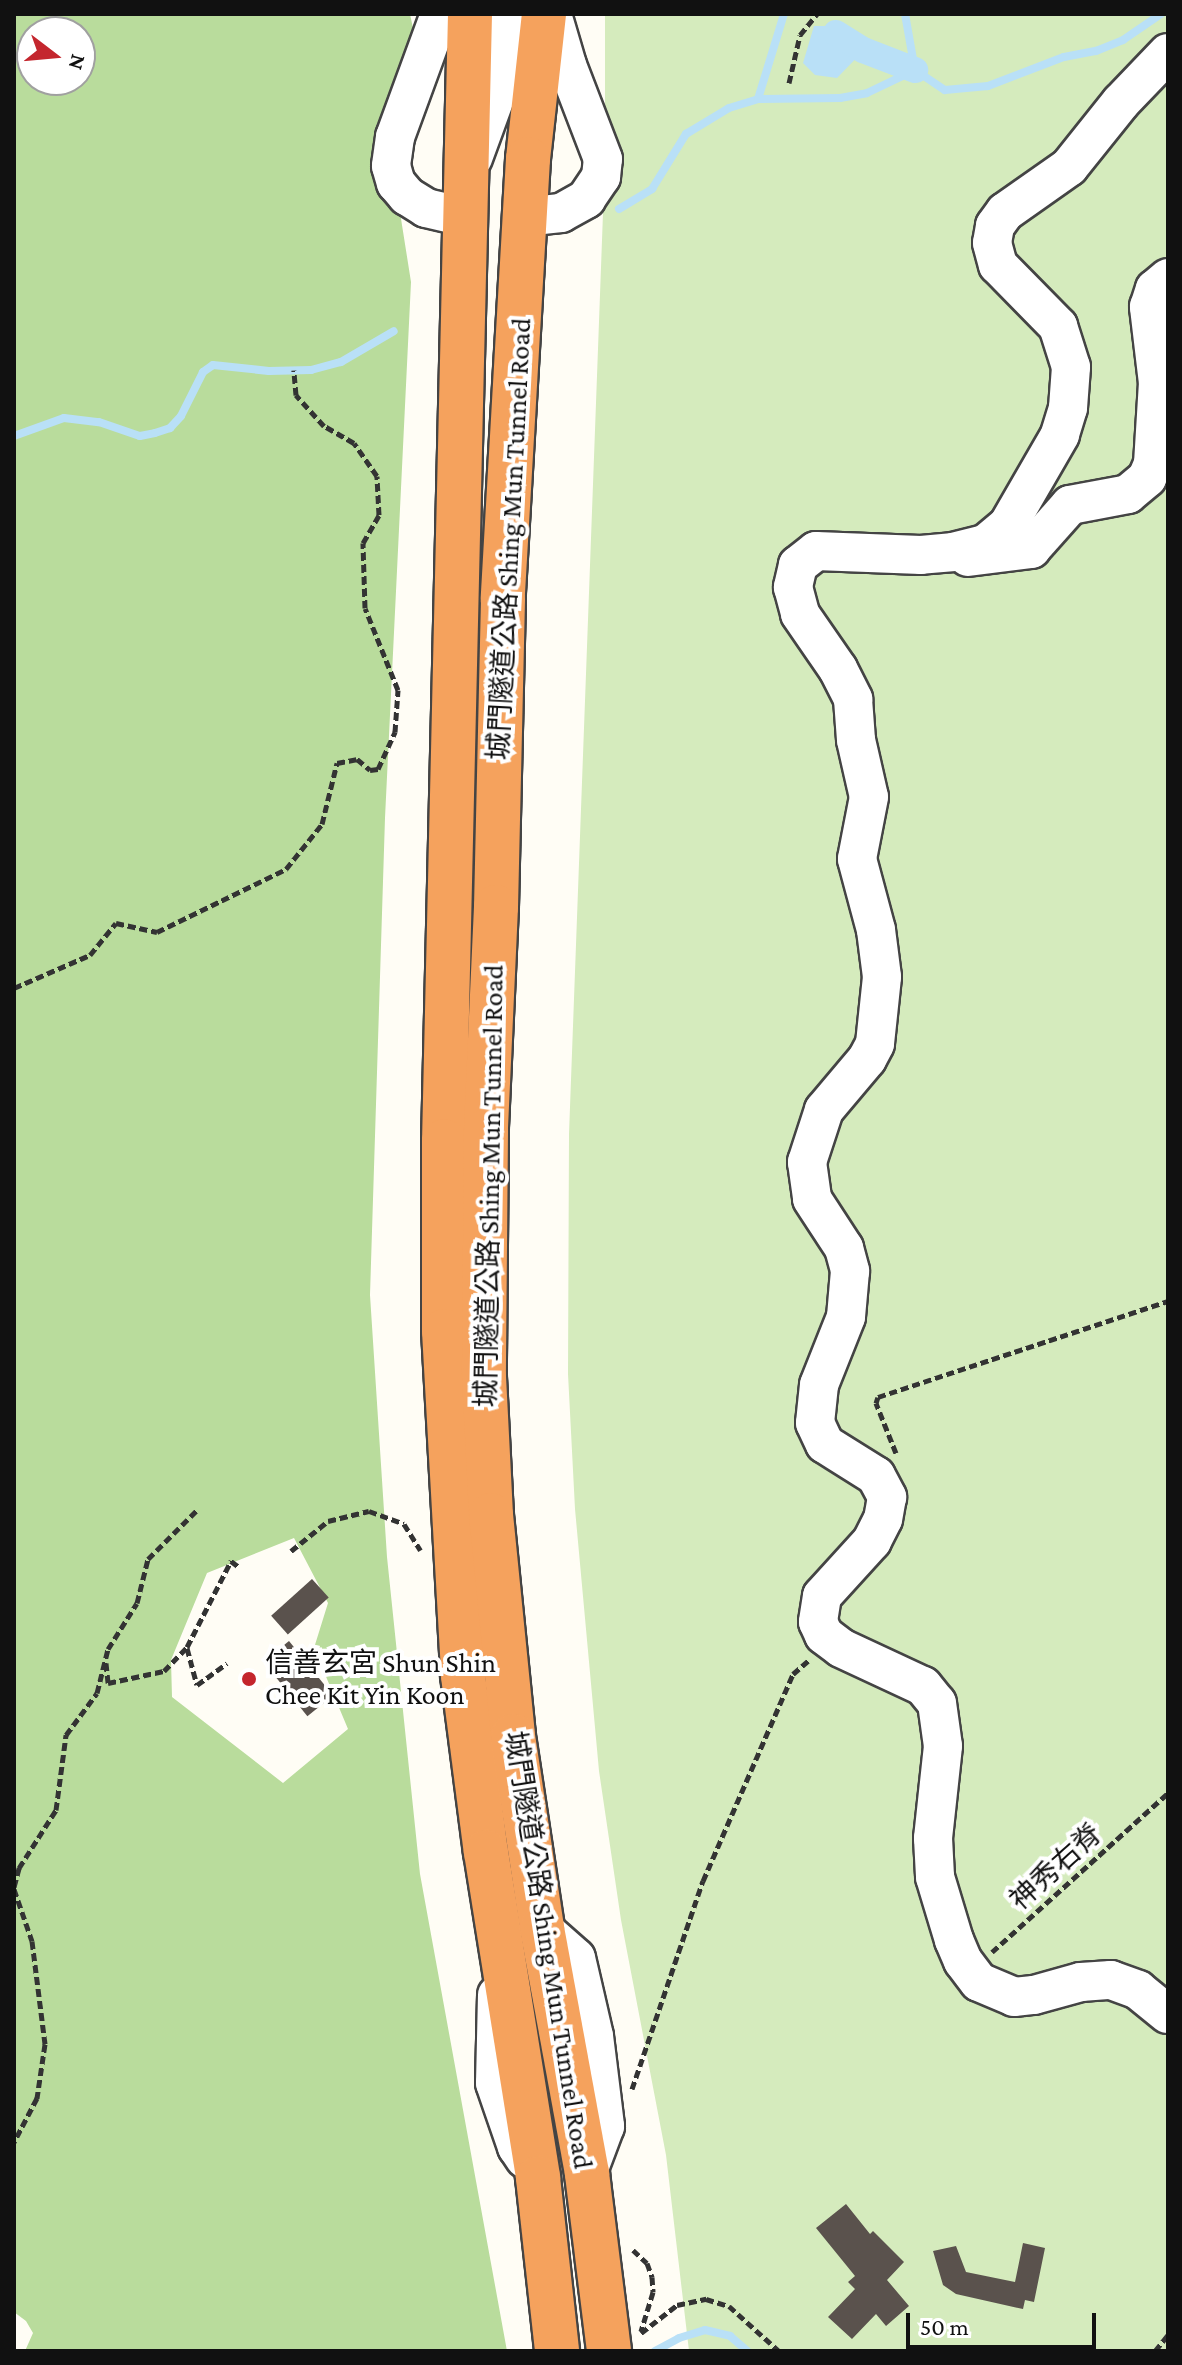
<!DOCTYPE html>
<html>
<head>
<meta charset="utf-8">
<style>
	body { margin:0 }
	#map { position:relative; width:1182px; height:2365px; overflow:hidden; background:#fffdf5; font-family:"Crimson Pro","Noto Sans TC",serif }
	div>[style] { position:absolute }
	.green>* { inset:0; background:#d5ebbd }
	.forest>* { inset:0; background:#b9dc9c }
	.water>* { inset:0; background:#b9e0f7 }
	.stream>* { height:8px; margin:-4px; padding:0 4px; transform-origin:4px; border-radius:4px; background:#b9e0f7 }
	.canal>* { height:26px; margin:-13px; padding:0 13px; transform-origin:13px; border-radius:13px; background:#b9e0f7 }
	.building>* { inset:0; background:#5a524d; transform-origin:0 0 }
	.minor-tunnel>* { height:38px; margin-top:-19px; transform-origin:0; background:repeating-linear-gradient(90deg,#dbdad3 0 38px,transparent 0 57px) }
	.path>* { height:5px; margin-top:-2.5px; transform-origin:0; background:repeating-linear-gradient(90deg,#333 0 8px,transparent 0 12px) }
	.roads { filter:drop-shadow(2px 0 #444) drop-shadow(-2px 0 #444) drop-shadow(0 2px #444) drop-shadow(0 -2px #444) }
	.minor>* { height:38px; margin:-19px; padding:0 19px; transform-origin:19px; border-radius:19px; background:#fff }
	.highway>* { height:44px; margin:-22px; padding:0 22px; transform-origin:22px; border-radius:22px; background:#f5a25d }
	.dots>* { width:22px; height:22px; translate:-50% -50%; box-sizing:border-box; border:4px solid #fff; border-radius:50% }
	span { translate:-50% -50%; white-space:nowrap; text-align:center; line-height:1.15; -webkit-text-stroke:8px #fff; paint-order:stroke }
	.street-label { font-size:28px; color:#111 }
	.poi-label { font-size:28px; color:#111 }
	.left { translate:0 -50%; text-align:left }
	.frame { position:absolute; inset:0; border:16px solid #111; pointer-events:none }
	.north { position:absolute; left:16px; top:16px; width:80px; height:80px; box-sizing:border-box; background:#fff; border:2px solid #a0a0a0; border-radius:50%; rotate:106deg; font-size:22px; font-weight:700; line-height:32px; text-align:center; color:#111 }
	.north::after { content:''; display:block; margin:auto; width:28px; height:36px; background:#c4262e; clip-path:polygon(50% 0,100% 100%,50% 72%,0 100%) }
	.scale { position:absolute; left:906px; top:2313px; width:190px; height:36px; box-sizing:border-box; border:4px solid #111; border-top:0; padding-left:10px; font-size:24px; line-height:28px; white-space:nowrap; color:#111; -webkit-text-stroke:6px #fff; paint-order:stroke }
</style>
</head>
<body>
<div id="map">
	<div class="green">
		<div style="clip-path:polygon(605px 14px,1168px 14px,1168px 2351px,689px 2351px,666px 2155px,621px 1920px,599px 1771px,575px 1509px,568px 1374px,569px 1134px,605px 159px)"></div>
	</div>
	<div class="forest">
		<div style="clip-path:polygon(evenodd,14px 14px,410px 14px,418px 52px,393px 168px,411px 282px,385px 818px,370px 1295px,387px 1557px,420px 1874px,507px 2351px,25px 2351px,33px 2333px,26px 2321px,14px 2312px,14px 14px,32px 32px,80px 32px,80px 80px,32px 80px,32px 32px,14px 14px,294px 1538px,328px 1603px,314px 1648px,348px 1729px,283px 1783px,172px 1697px,171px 1660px,207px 1573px,294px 1538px)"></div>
	</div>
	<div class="water">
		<div style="clip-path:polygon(814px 26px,846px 26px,872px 42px,837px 78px,815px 75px,803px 63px)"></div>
	</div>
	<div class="stream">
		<div style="left:905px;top:14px;width:57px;rotate:79.9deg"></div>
		<div style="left:758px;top:99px;width:89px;rotate:-73deg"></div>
		<div style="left:619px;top:209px;width:39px;rotate:-31deg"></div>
		<div style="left:652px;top:189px;width:65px;rotate:-58.3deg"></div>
		<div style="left:686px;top:134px;width:50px;rotate:-31.2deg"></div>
		<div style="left:729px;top:108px;width:30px;rotate:-17deg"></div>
		<div style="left:758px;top:99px;width:82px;rotate:-0.7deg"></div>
		<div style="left:840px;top:98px;width:27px;rotate:-10deg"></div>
		<div style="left:867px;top:93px;width:53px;rotate:-25.6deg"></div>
		<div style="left:915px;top:70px;width:36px;rotate:34deg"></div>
		<div style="left:945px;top:90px;width:43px;rotate:-5.3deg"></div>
		<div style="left:988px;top:86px;width:81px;rotate:-20.9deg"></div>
		<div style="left:1064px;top:57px;width:33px;rotate:-11deg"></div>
		<div style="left:1096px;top:51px;width:29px;rotate:-22deg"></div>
		<div style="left:1123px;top:40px;width:46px;rotate:-34.4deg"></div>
		<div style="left:14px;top:436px;width:53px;rotate:-19.8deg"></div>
		<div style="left:64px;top:418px;width:35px;rotate:7deg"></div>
		<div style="left:99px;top:422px;width:43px;rotate:18.9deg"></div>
		<div style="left:140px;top:436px;width:15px;rotate:-11deg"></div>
		<div style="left:155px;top:433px;width:16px;rotate:-18deg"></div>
		<div style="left:170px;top:428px;width:16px;rotate:-47deg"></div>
		<div style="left:181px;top:416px;width:49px;rotate:-63.4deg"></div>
		<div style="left:203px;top:372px;width:12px;rotate:-35deg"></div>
		<div style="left:213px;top:365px;width:56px;rotate:6.1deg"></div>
		<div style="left:269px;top:371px;width:42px;rotate:-1.4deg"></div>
		<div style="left:311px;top:370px;width:31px;rotate:-15deg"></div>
		<div style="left:341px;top:362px;width:61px;rotate:-30.3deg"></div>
		<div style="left:655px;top:2351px;width:27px;rotate:-28deg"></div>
		<div style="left:679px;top:2338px;width:27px;rotate:-17deg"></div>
		<div style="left:705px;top:2330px;width:26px;rotate:13deg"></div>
		<div style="left:730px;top:2336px;width:23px;rotate:41deg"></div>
	</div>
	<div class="canal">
		<div style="left:836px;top:33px;width:32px;rotate:32deg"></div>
		<div style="left:863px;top:50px;width:56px;rotate:21deg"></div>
	</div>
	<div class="building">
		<div style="left:312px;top:1579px;width:25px;height:55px;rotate:48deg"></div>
		<div style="left:289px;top:1641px;width:70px;height:33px;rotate:51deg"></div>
		<div style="clip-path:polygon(846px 2204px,870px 2234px,873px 2231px,904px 2262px,887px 2280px,909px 2306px,886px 2326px,876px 2314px,852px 2339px,828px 2317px,855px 2289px,848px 2282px,855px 2276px,816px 2228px)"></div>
		<div style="clip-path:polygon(1023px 2243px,1045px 2248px,1034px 2302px,1025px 2300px,1023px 2309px,956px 2294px,943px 2285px,933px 2251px,956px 2246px,966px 2272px,1015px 2282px)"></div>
	</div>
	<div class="minor-tunnel">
		<div style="left:447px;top:213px;width:95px;rotate:1.2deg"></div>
	</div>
	<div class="path">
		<div style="left:789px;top:83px;width:49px;rotate:-77.1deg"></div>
		<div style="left:800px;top:35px;width:27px;rotate:-51deg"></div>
		<div style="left:14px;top:988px;width:83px;rotate:-23.5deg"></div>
		<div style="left:90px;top:955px;width:41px;rotate:-50.9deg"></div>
		<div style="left:116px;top:923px;width:42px;rotate:12.4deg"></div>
		<div style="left:157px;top:932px;width:144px;rotate:-26deg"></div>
		<div style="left:286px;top:869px;width:58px;rotate:-51.3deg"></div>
		<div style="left:322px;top:824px;width:63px;rotate:-76.2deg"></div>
		<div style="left:337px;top:763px;width:20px;rotate:-11deg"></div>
		<div style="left:357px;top:759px;width:17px;rotate:40deg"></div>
		<div style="left:370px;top:770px;width:8px;rotate:-7deg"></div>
		<div style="left:378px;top:769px;width:41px;rotate:-65.3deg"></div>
		<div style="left:395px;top:732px;width:42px;rotate:-85.9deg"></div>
		<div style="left:398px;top:690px;width:88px;rotate:-111.9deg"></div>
		<div style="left:365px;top:608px;width:65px;rotate:-91.8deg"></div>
		<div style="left:363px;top:543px;width:32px;rotate:-60deg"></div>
		<div style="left:379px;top:515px;width:39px;rotate:-93deg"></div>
		<div style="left:377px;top:476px;width:40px;rotate:-124.9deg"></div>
		<div style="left:354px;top:443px;width:34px;rotate:-150deg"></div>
		<div style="left:324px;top:426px;width:42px;rotate:-132.1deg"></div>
		<div style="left:296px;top:395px;width:25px;rotate:-95deg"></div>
		<div style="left:896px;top:1453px;width:54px;rotate:-111.8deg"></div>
		<div style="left:876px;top:1403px;width:6px;rotate:-72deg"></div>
		<div style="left:878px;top:1397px;width:305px;rotate:-18.3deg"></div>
		<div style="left:291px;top:1551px;width:48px;rotate:-39deg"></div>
		<div style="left:328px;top:1521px;width:42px;rotate:-13.7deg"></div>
		<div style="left:369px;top:1511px;width:37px;rotate:20deg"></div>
		<div style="left:404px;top:1524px;width:31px;rotate:58deg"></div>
		<div style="left:187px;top:1648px;width:38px;rotate:75deg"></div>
		<div style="left:197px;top:1685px;width:37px;rotate:-36deg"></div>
		<div style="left:106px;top:1663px;width:20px;rotate:84deg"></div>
		<div style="left:108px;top:1683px;width:57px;rotate:-12.1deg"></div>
		<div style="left:164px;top:1671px;width:33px;rotate:-46deg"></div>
		<div style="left:187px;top:1647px;width:97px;rotate:-62.9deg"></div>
		<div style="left:231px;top:1561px;width:10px;rotate:37deg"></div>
		<div style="left:14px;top:1887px;width:20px;rotate:-75deg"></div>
		<div style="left:19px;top:1868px;width:69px;rotate:-57.5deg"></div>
		<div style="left:56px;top:1810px;width:76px;rotate:-82.4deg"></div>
		<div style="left:66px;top:1735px;width:52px;rotate:-53.6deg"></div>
		<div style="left:97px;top:1693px;width:45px;rotate:-76deg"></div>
		<div style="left:108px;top:1649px;width:54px;rotate:-57.8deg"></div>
		<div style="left:137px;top:1603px;width:45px;rotate:-76deg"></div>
		<div style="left:148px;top:1559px;width:69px;rotate:-45deg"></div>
		<div style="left:14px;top:1889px;width:55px;rotate:70.9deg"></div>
		<div style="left:32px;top:1941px;width:104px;rotate:82.8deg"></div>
		<div style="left:45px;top:2044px;width:55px;rotate:98.4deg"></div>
		<div style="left:37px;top:2098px;width:50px;rotate:117.6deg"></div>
		<div style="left:992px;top:1952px;width:237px;rotate:-42.1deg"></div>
		<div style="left:632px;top:2089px;width:220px;rotate:-71.2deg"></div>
		<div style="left:703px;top:1881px;width:226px;rotate:-66.5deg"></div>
		<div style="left:793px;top:1674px;width:21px;rotate:-41deg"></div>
		<div style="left:633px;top:2250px;width:19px;rotate:43deg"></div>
		<div style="left:647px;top:2263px;width:15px;rotate:70deg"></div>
		<div style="left:652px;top:2277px;width:15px;rotate:86deg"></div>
		<div style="left:653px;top:2292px;width:41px;rotate:107.1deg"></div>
		<div style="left:641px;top:2333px;width:46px;rotate:-37.9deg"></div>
		<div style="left:677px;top:2305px;width:30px;rotate:-12deg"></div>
		<div style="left:706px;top:2299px;width:24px;rotate:17deg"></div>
		<div style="left:729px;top:2306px;width:67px;rotate:42deg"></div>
		<div style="left:1155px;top:2351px;width:21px;rotate:-51deg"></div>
	</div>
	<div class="roads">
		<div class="minor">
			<div style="left:440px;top:14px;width:131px;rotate:110.1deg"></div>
			<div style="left:395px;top:137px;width:29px;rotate:98deg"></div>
			<div style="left:391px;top:166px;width:18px;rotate:74deg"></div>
			<div style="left:396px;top:183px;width:17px;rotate:50deg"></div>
			<div style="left:407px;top:196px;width:22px;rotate:32deg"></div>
			<div style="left:426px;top:208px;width:22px;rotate:13deg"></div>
			<div style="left:492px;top:14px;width:69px;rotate:75.8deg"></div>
			<div style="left:1168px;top:53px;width:68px;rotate:133.8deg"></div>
			<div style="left:1121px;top:102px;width:83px;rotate:128.7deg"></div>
			<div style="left:1069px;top:167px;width:78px;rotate:144.9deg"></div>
			<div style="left:1005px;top:212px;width:17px;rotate:126deg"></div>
			<div style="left:995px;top:226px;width:17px;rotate:100deg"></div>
			<div style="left:992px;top:243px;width:23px;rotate:75deg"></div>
			<div style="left:998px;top:265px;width:86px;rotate:45.5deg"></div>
			<div style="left:1058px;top:326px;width:43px;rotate:72.4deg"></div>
			<div style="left:1071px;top:367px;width:41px;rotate:94.2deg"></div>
			<div style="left:1068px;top:408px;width:28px;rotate:107deg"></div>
			<div style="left:1060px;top:435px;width:104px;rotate:120deg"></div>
			<div style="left:1008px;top:525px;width:30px;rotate:140deg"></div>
			<div style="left:985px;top:544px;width:32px;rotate:166deg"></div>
			<div style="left:954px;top:552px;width:33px;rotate:175deg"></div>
			<div style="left:921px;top:555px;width:105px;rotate:-177.8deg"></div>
			<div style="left:816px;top:551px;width:23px;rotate:142deg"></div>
			<div style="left:798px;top:565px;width:23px;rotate:103deg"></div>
			<div style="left:793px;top:587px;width:28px;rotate:75deg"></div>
			<div style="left:800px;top:614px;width:67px;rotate:55.4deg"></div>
			<div style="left:838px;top:669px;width:34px;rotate:63deg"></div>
			<div style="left:853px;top:699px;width:41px;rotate:85.8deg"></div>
			<div style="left:856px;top:740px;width:58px;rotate:77.2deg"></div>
			<div style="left:869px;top:797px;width:63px;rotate:101deg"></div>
			<div style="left:857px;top:859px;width:73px;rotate:75deg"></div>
			<div style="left:876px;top:930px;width:47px;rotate:82.7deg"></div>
			<div style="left:882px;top:977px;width:67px;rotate:96deg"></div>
			<div style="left:875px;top:1044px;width:17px;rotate:118deg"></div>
			<div style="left:867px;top:1059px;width:67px;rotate:130.1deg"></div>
			<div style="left:824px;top:1110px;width:55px;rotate:108.1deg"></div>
			<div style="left:807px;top:1162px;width:37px;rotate:82deg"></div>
			<div style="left:812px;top:1199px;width:59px;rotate:56.9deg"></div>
			<div style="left:844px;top:1248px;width:24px;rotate:75deg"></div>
			<div style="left:850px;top:1271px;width:46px;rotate:95deg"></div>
			<div style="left:846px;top:1317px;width:73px;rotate:111.7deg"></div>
			<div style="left:819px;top:1385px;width:38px;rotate:96deg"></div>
			<div style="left:815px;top:1423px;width:23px;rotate:65deg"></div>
			<div style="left:825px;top:1444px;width:60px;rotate:32.1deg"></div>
			<div style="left:876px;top:1476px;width:24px;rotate:62deg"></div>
			<div style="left:887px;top:1497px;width:22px;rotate:100deg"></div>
			<div style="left:883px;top:1519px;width:25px;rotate:117deg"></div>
			<div style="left:872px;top:1541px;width:74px;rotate:132.3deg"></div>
			<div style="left:822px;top:1596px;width:26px;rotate:99deg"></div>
			<div style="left:818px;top:1622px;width:14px;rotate:65deg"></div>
			<div style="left:824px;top:1635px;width:21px;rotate:37deg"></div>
			<div style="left:841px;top:1648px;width:90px;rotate:24.9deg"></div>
			<div style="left:923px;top:1686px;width:22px;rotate:51deg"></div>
			<div style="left:937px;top:1703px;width:43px;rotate:82.1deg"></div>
			<div style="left:943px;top:1746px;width:93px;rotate:96.2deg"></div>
			<div style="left:933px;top:1838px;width:39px;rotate:87deg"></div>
			<div style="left:935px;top:1877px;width:66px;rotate:73.2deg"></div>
			<div style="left:954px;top:1940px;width:23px;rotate:67deg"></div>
			<div style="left:963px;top:1961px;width:26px;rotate:53deg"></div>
			<div style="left:979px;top:1982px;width:38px;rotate:23deg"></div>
			<div style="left:1014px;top:1997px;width:20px;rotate:-6deg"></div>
			<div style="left:1034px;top:1995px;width:49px;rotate:-15.5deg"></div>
			<div style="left:1081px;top:1982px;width:30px;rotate:-4deg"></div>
			<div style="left:1111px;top:1980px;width:29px;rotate:20deg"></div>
			<div style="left:1138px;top:1990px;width:38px;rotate:39deg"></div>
			<div style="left:473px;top:158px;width:96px;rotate:-69.9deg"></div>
			<div style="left:506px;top:68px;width:61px;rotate:-62.6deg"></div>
			<div style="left:542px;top:215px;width:19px;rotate:-6deg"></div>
			<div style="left:561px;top:213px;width:29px;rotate:-29deg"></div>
			<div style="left:586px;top:199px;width:27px;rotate:-56deg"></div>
			<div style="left:601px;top:177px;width:18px;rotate:-84deg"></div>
			<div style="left:603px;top:159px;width:101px;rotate:-111deg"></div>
			<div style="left:567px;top:65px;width:53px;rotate:-106.4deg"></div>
			<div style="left:968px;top:557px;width:64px;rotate:-7.2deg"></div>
			<div style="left:1031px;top:549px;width:59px;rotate:-48.4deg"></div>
			<div style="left:1070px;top:505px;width:59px;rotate:-10.7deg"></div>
			<div style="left:1128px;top:494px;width:25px;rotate:-40deg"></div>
			<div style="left:1147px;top:478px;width:15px;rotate:-67deg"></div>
			<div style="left:1153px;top:464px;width:81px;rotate:-86.5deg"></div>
			<div style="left:1158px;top:383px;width:77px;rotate:-96.8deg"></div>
			<div style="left:1149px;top:307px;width:19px;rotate:-72deg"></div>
			<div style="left:1155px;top:289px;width:17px;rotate:-40deg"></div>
			<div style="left:542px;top:1928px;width:45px;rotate:41.4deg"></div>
			<div style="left:576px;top:1958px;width:80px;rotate:77deg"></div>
			<div style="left:594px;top:2036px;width:91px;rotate:83deg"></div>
			<div style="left:605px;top:2126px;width:51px;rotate:110.6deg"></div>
			<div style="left:497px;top:1995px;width:88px;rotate:91.3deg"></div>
			<div style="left:495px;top:2083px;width:68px;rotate:71deg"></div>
			<div style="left:517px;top:2147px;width:14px;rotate:56deg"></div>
		</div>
		<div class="highway">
			<div style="left:470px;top:14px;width:1127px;rotate:91.32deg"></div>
			<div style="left:444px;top:1141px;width:190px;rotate:90deg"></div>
			<div style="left:444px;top:1331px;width:346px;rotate:86.8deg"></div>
			<div style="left:463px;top:1676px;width:177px;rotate:82.6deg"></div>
			<div style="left:486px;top:1852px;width:330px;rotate:80.9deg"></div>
			<div style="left:538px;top:2178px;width:174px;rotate:83.7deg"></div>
			<div style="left:544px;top:14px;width:146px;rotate:96.3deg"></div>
			<div style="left:528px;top:159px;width:441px;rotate:93.3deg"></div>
			<div style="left:503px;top:599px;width:308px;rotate:91.3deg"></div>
			<div style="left:496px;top:907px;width:224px;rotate:92.6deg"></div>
			<div style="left:486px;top:1131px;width:246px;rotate:90.5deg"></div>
			<div style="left:484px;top:1377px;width:138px;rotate:87.1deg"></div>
			<div style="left:491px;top:1515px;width:222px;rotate:84.3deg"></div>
			<div style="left:513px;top:1736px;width:194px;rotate:81.4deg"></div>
			<div style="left:542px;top:1928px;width:250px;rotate:79.6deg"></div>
			<div style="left:587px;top:2174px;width:178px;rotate:82.9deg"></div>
		</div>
	</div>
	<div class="dots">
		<div style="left:249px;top:1679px;background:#c4262e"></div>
	</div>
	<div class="street-label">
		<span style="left:510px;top:539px;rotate:-87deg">城門隧道公路 Shing Mun Tunnel Road</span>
		<span style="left:490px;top:1186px;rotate:-89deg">城門隧道公路 Shing Mun Tunnel Road</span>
		<span style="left:1056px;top:1867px;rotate:-42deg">神秀右脊</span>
		<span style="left:549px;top:1950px;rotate:81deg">城門隧道公路 Shing Mun Tunnel Road</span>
	</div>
	<div class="poi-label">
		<span class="left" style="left:265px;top:1679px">信善玄宮 Shun Shin<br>Chee Kit Yin Koon</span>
	</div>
	<div class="frame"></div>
	<div class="north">N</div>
	<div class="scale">50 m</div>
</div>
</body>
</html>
